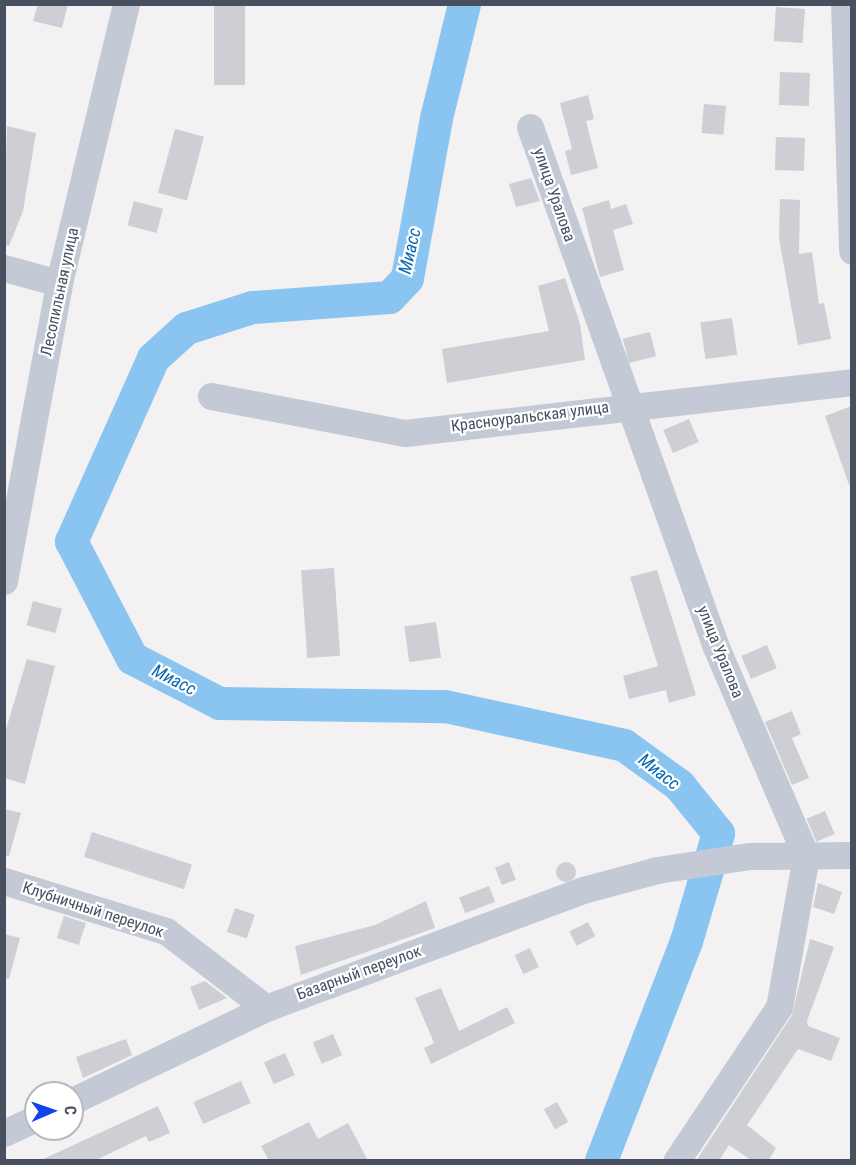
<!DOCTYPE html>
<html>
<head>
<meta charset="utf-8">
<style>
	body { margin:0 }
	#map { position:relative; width:856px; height:1165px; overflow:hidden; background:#f3f1f1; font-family:"Roboto Condensed",sans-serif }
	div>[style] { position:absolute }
	.river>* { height:33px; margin:-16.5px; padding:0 16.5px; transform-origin:16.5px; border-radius:16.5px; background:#8ac4f0 }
	.building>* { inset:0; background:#cdcfd5; transform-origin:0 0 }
	.round { border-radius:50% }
	.minor>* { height:27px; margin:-13.5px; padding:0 13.5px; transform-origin:13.5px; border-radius:13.5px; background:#c4c9d6 }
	span { translate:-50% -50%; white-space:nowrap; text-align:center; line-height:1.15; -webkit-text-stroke:4.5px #fff; paint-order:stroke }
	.street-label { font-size:16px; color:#484f5f }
	.water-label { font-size:18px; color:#0769b3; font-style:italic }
	.frame { position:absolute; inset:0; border:6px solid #484f5f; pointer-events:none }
	.north { position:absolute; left:24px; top:1081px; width:60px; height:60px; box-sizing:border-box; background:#fff; border:2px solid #b6b9bf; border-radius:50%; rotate:88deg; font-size:16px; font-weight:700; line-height:24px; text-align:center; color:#484f5f }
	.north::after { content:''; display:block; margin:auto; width:21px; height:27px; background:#1242ec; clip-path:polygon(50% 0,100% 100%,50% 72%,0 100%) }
</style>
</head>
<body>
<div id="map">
	<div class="river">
		<div style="left:464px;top:4px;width:117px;rotate:103.8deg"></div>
		<div style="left:436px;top:118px;width:163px;rotate:100.3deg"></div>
		<div style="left:407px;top:278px;width:26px;rotate:133deg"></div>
		<div style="left:389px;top:297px;width:137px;rotate:175.8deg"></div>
		<div style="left:252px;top:307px;width:69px;rotate:162.3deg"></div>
		<div style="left:186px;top:328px;width:45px;rotate:137.7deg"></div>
		<div style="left:153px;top:358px;width:201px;rotate:114.1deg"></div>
		<div style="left:71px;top:541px;width:132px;rotate:62.5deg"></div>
		<div style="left:132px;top:658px;width:98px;rotate:27.3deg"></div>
		<div style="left:219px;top:703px;width:226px;rotate:0.8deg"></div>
		<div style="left:445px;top:706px;width:183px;rotate:12.3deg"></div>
		<div style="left:624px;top:745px;width:68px;rotate:36deg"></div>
		<div style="left:679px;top:785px;width:62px;rotate:50.9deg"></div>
		<div style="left:718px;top:833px;width:113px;rotate:106.5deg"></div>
		<div style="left:686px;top:941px;width:235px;rotate:111.2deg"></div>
	</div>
	<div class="building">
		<div style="clip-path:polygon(38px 4px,68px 4px,62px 28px,33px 21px)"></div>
		<div style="left:214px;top:4px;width:31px;height:81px"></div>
		<div style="left:776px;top:7px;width:29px;height:34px;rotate:4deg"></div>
		<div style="left:780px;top:72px;width:30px;height:33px;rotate:2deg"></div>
		<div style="clip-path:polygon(588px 95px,594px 119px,586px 121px,598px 168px,571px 175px,565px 151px,572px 149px,560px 103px)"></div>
		<div style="left:704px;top:104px;width:22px;height:29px;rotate:5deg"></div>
		<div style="clip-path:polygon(7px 126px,36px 133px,23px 211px,9px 246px,4px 245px)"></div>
		<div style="left:175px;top:129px;width:30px;height:66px;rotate:15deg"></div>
		<div style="left:776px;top:137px;width:29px;height:33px;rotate:2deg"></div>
		<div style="clip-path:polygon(531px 178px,540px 201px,516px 207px,509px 184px)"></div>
		<div style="clip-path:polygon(780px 199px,800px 200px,799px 254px,812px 252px,819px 304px,824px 303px,831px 339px,798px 345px,779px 238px)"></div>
		<div style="clip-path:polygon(609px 200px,611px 209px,626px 204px,633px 224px,613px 230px,624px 270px,600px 277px,582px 208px)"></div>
		<div style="left:134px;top:201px;width:30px;height:25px;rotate:15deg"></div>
		<div style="clip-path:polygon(565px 278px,580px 324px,585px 360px,447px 383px,442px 349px,549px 331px,538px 286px)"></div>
		<div style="left:732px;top:318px;width:37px;height:32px;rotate:82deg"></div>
		<div style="left:650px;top:332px;width:25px;height:28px;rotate:76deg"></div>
		<div style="clip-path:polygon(852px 406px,852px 485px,849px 485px,825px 416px)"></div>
		<div style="left:689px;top:419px;width:25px;height:28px;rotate:67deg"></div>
		<div style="left:334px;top:568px;width:88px;height:33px;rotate:86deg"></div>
		<div style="clip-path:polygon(657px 570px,696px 695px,669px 703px,666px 690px,629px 699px,623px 676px,658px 666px,630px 577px)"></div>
		<div style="left:33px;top:601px;width:30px;height:25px;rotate:15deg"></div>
		<div style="left:436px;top:622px;width:36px;height:32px;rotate:82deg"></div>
		<div style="left:767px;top:645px;width:25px;height:28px;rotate:67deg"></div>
		<div style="clip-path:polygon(27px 659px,55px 666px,25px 784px,4px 778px,4px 736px)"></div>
		<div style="clip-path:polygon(792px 711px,801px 734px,792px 738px,809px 778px,792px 785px,765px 722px)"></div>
		<div style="clip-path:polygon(4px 809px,21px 813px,9px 856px,4px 855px)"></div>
		<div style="left:825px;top:811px;width:25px;height:20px;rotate:67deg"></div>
		<div style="left:92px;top:832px;width:105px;height:26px;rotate:18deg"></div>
		<div class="round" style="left:556px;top:862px;width:20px;height:20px"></div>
		<div style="left:509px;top:862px;width:19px;height:15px;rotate:69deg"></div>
		<div style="clip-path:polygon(818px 883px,842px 892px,834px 914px,813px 907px)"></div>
		<div style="left:489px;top:886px;width:17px;height:32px;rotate:69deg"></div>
		<div style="clip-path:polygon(426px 901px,435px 928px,301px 975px,295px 946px,375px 925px)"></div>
		<div style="left:235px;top:908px;width:21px;height:25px;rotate:19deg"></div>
		<div style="left:64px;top:916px;width:23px;height:23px;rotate:18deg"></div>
		<div style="left:588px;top:922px;width:16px;height:21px;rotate:63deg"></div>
		<div style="clip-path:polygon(4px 934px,20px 938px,9px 979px,4px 978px)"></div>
		<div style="clip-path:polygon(810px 939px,834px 947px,807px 1021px,808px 1026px,840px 1038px,831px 1061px,798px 1049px,747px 1125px,776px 1148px,768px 1161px,752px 1161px,729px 1145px,719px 1161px,696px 1161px,792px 1015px)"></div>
		<div style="left:530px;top:948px;width:21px;height:17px;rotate:65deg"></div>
		<div style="clip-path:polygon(205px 981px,227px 998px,199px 1010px,190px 987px)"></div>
		<div style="clip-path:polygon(441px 988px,459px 1031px,507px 1007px,515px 1023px,431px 1064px,424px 1048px,434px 1043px,415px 998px)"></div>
		<div style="left:333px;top:1034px;width:23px;height:22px;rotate:67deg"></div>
		<div style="clip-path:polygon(126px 1039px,132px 1055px,83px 1078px,76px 1057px)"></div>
		<div style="left:285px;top:1053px;width:24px;height:23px;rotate:66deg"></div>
		<div style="left:241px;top:1081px;width:24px;height:52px;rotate:66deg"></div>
		<div style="left:557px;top:1102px;width:23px;height:15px;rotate:61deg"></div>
		<div style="clip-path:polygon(158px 1106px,170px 1133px,149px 1142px,146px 1136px,94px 1161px,39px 1161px)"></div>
		<div style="clip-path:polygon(309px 1122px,318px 1139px,348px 1123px,368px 1161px,269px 1161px,261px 1146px)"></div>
	</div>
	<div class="minor">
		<div style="left:844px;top:4px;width:247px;rotate:88.1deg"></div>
		<div style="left:530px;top:127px;width:552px;rotate:70.32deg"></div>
		<div style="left:716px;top:647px;width:228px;rotate:66.7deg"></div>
		<div style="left:806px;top:856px;width:153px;rotate:100.1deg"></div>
		<div style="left:779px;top:1007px;width:184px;rotate:123.7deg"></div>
		<div style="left:4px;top:268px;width:57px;rotate:15.3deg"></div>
		<div style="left:211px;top:396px;width:197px;rotate:10.8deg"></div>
		<div style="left:405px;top:433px;width:450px;rotate:-6.5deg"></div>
		<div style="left:4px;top:581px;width:303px;rotate:-79.5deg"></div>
		<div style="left:59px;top:283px;width:287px;rotate:-76.5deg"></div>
		<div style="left:4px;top:881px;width:170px;rotate:17.2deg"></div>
		<div style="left:166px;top:931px;width:126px;rotate:37.6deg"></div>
		<div style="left:72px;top:1101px;width:215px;rotate:-25.6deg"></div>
		<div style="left:266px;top:1008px;width:338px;rotate:-20.4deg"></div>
		<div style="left:583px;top:890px;width:77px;rotate:-15.1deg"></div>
		<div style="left:657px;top:870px;width:94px;rotate:-8.6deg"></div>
		<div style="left:750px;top:856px;width:102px;rotate:-0.6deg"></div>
		<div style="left:4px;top:1133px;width:35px;rotate:-25deg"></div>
	</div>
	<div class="street-label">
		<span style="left:554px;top:195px;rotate:71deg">улица Уралова</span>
		<span style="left:60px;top:292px;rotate:-78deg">Лесопильная улица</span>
		<span style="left:530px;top:417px;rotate:-7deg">Красноуральская улица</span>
		<span style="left:720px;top:652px;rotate:68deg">улица Уралова</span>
		<span style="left:93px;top:910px;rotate:18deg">Клубничный переулок</span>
		<span style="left:359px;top:973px;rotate:-20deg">Базарный переулок</span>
	</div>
	<div class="water-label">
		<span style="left:410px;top:251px;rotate:-77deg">Миасс</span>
		<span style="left:174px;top:680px;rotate:27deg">Миасс</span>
		<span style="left:659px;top:772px;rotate:38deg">Миасс</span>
	</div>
	<div class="frame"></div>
	<div class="north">С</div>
</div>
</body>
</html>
